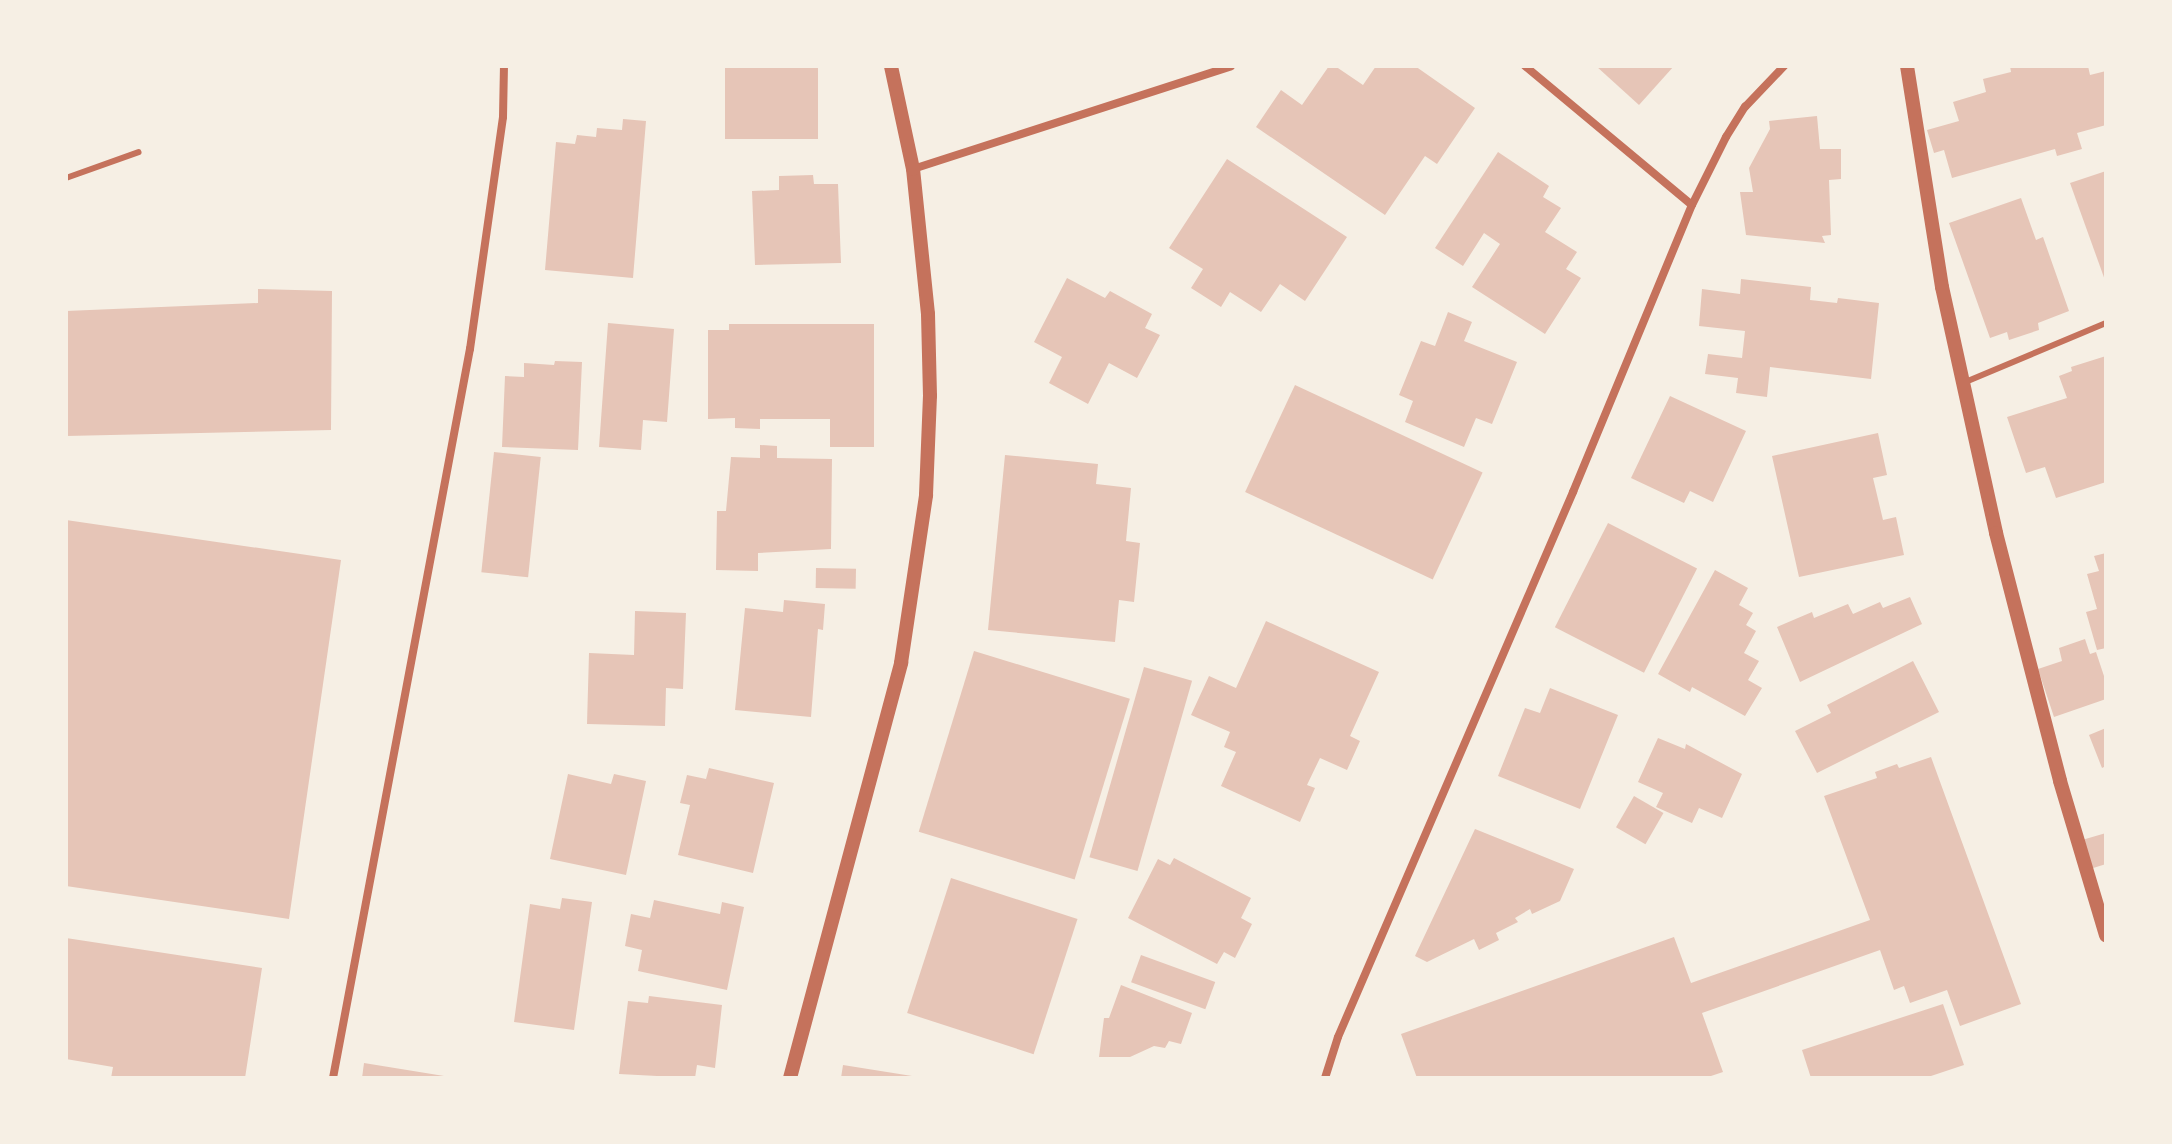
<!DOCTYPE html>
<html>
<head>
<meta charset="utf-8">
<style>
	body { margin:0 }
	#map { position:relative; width:2172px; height:1144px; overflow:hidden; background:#f6efe4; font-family:Spectral,serif }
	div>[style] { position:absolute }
	.building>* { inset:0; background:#e6c5b7; transform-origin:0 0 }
	.service>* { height:6px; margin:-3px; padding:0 3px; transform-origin:3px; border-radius:3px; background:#c5725c }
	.minor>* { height:8px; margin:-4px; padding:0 4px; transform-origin:4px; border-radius:4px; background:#c5725c }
	.tertiary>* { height:14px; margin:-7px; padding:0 7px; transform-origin:7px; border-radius:7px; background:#c5725c }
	span { translate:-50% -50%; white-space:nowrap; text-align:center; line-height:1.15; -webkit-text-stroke:7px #f6efe4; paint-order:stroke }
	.frame { position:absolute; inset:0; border:68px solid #f6efe4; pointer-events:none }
</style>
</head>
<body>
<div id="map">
	<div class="building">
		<div style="left:725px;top:66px;width:93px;height:73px"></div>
		<div style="clip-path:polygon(1329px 66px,1335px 66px,1363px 85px,1376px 66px,1415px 66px,1475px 108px,1437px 164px,1425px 156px,1385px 215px,1256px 127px,1281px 90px,1302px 105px)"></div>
		<div style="clip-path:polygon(1596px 66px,1674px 66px,1639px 105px)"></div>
		<div style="clip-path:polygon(2010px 66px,2088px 66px,2090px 75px,2106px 71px,2106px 125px,2077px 133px,2082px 149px,2057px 156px,2055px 149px,1952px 178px,1944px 150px,1934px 153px,1927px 130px,1959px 121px,1953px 102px,1986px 92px,1983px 79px,2011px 72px)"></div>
		<div style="clip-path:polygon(1817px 116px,1820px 149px,1841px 149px,1841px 179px,1829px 180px,1831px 235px,1822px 236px,1825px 243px,1746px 235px,1740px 192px,1753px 192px,1749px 168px,1770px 129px,1769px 121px)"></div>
		<div style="clip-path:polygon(623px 119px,646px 121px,633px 278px,545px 270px,556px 142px,575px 144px,577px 135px,596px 137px,597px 128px,622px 130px)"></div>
		<div style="clip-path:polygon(1498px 152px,1549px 186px,1543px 197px,1561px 208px,1545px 232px,1577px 252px,1566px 269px,1581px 278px,1545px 334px,1472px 287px,1500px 244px,1484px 233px,1463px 266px,1435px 248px)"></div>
		<div style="clip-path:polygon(1227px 159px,1347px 237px,1305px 301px,1280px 284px,1261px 312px,1230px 292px,1221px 307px,1191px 288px,1203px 269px,1169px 248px)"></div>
		<div style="clip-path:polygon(2106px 171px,2106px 283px,2070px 183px)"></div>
		<div style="clip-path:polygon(813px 175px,814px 184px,838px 184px,841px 263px,755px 265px,752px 191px,779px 190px,779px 176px)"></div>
		<div style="clip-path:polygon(2021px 198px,2036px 240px,2043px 237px,2069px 311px,2038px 323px,2039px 330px,2009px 340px,2007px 332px,1990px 338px,1949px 223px)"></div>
		<div style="clip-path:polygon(1067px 278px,1105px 298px,1110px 291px,1152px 314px,1145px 328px,1160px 335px,1137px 378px,1109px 363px,1088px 404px,1049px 383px,1062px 357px,1034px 342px)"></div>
		<div style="clip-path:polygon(1741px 279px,1811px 287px,1810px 300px,1837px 303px,1838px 298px,1879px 303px,1871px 379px,1770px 367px,1767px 397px,1736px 393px,1738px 378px,1705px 374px,1708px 354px,1742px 358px,1745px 331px,1699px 326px,1702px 289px,1740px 294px)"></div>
		<div style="clip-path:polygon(258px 289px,332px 291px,331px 430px,66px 436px,66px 311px,258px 303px)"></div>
		<div style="clip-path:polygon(1448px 312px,1472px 322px,1464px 341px,1517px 362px,1492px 424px,1476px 418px,1464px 447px,1405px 422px,1413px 401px,1399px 395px,1421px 341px,1435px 346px)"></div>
		<div style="clip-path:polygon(608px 323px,674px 329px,667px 422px,643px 420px,641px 450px,599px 447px)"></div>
		<div style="clip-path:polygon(729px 324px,874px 324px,874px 447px,830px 447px,830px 419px,760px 419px,760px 429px,735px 428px,735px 418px,708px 419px,708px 330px,729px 330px)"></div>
		<div style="clip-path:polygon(2106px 356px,2106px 482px,2056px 498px,2045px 467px,2026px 473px,2007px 417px,2067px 398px,2059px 376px,2072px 371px,2071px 367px)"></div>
		<div style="clip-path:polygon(555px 361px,582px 362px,578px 450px,502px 447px,505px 376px,524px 377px,524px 363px,554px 365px)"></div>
		<div style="left:1295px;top:385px;width:207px;height:118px;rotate:25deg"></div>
		<div style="clip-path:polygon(1670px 396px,1746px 431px,1713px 502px,1690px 491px,1684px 503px,1631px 478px)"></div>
		<div style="clip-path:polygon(1878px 433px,1887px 475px,1873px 478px,1883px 520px,1896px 517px,1904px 555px,1799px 577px,1772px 456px)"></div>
		<div style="clip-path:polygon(760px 445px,777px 446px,777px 458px,832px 459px,831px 549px,758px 553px,758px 571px,716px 570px,717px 511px,726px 511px,731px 457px,760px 458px)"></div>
		<div style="left:494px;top:452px;width:47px;height:121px;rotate:6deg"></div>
		<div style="clip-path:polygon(1005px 455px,1098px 464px,1096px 484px,1131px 488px,1126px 541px,1140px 543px,1134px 602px,1119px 600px,1115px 642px,988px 630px)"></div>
		<div style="clip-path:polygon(66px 520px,341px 560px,289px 919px,66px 886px)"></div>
		<div style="left:1608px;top:523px;width:100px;height:117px;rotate:27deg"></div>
		<div style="clip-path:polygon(2106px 553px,2106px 648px,2097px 650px,2086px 612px,2097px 609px,2087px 574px,2099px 571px,2094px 556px)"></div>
		<div style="left:816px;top:568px;width:40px;height:20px;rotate:1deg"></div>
		<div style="clip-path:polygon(1715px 570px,1748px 588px,1739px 605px,1753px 613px,1746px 625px,1756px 631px,1744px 653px,1759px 661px,1748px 680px,1762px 688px,1745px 716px,1692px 687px,1690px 692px,1658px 674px)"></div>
		<div style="clip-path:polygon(1910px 597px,1922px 624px,1800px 682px,1777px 627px,1812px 612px,1814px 618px,1848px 604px,1853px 614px,1880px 602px,1883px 608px)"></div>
		<div style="clip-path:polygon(784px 600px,825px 604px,823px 630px,818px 629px,811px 717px,735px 710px,745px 608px,783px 612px)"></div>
		<div style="clip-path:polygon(635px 611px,686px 613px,683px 689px,666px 688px,665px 726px,587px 724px,589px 653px,634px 655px)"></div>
		<div style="clip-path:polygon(1266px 621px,1379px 672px,1350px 736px,1360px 741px,1347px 770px,1320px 758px,1307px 785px,1315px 788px,1300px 822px,1221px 786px,1236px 752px,1224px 747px,1230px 732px,1191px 715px,1209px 676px,1236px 688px)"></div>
		<div style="clip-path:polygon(2085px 639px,2090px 654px,2096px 652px,2106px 682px,2106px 699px,2054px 717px,2038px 669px,2062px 661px,2059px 648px)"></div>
		<div style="left:974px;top:651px;width:163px;height:189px;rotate:17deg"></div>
		<div style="clip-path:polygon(1913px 661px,1939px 712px,1817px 773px,1795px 731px,1831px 713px,1827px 705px)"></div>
		<div style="left:1144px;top:667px;width:50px;height:198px;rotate:16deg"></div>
		<div style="clip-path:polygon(1550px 688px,1618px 715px,1580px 809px,1498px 776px,1525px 708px,1540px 713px)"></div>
		<div style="clip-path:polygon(2106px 728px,2106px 766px,2102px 768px,2089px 735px)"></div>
		<div style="clip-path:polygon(1658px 738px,1685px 749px,1686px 744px,1742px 774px,1722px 818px,1699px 808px,1692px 823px,1656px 807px,1663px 793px,1638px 782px)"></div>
		<div style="clip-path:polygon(1931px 757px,2021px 1004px,1960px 1026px,1947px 990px,1910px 1003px,1904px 986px,1894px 990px,1880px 950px,1702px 1013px,1723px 1072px,1705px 1078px,1417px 1078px,1401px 1034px,1674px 937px,1691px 983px,1870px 920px,1824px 796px,1877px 778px,1875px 772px,1897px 764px,1899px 768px)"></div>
		<div style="clip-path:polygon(709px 768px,774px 783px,753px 873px,678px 855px,690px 805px,680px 803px,687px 775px,706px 779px)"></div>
		<div style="clip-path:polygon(568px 774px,611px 784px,614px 774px,646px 781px,626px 875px,550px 859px)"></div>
		<div style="left:1634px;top:796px;width:34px;height:36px;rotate:30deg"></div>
		<div style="clip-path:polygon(1475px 829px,1574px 869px,1560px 901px,1532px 914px,1530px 909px,1515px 918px,1518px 922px,1496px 933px,1499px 940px,1479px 950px,1474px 939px,1427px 962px,1415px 956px)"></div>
		<div style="clip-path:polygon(2106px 833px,2106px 864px,2090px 869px,2082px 840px)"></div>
		<div style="clip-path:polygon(1174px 858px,1251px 898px,1241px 918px,1252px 924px,1235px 958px,1224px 952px,1217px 964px,1128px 918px,1158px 859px,1170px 865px)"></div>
		<div style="left:951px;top:878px;width:133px;height:142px;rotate:18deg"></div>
		<div style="clip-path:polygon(562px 898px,592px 902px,574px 1030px,514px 1022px,530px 904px,560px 909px)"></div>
		<div style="clip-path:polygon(654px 900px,720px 914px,722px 902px,744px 907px,727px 990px,638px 971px,642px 950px,625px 946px,631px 914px,650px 918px)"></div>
		<div style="clip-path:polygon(66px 938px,262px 968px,245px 1078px,111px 1078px,113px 1067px,66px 1059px)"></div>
		<div style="left:1141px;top:955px;width:79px;height:29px;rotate:20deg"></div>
		<div style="clip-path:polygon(1121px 985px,1192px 1013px,1181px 1044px,1169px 1041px,1165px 1048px,1154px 1046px,1130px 1057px,1099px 1057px,1104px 1018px,1109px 1018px)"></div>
		<div style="clip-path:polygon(649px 996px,722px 1005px,715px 1068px,697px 1065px,695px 1078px,619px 1074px,628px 1001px,648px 1003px)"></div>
		<div style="clip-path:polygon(1943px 1004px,1964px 1065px,1925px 1078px,1811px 1078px,1802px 1050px)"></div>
		<div style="clip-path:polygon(364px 1063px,444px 1076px,444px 1078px,362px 1078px)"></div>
		<div style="clip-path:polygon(843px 1065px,912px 1076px,912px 1078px,841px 1078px)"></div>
	</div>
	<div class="service">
		<div style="left:66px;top:178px;width:77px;rotate:-19.6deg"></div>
		<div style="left:1963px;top:383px;width:155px;rotate:-22.8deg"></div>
	</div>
	<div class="minor">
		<div style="left:1525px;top:66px;width:217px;rotate:39.8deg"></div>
		<div style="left:913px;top:169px;width:334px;rotate:-17.9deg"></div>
		<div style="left:333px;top:1078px;width:742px;rotate:-79.36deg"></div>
		<div style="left:470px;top:349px;width:234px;rotate:-81.9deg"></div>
		<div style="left:503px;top:117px;width:51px;rotate:-88.9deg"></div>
		<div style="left:1325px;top:1078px;width:43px;rotate:-72.4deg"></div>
		<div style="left:1338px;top:1037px;width:594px;rotate:-66.67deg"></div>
		<div style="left:1573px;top:492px;width:311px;rotate:-67.5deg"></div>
		<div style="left:1692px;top:205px;width:76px;rotate:-63.4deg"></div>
		<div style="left:1726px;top:137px;width:36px;rotate:-58deg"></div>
		<div style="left:1745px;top:107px;width:57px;rotate:-46.4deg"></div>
	</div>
	<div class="tertiary">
		<div style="left:1907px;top:66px;width:224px;rotate:81deg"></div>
		<div style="left:1942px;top:287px;width:252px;rotate:77.6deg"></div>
		<div style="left:1996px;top:533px;width:256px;rotate:75.5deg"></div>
		<div style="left:2060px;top:781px;width:161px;rotate:73.4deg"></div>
		<div style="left:790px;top:1078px;width:430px;rotate:-75deg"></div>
		<div style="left:901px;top:663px;width:170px;rotate:-81.5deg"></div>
		<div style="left:926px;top:495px;width:99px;rotate:-87.7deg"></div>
		<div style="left:930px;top:396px;width:82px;rotate:-91.4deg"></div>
		<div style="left:928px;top:314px;width:146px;rotate:-95.9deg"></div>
		<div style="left:913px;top:169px;width:105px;rotate:-102.1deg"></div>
	</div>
	<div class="frame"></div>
</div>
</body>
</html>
